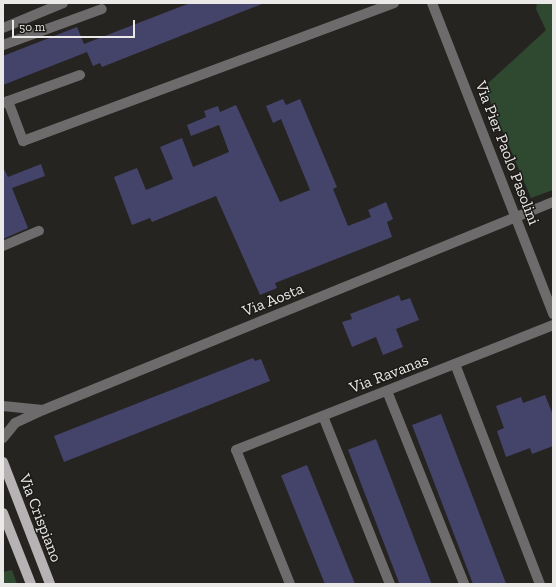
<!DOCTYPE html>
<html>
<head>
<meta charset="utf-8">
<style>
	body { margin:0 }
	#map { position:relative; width:556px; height:587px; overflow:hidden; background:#262421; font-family:"Zilla Slab",serif }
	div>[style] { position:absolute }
	.green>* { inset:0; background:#2f4830 }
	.building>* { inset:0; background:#444369; transform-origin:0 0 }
	.street>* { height:10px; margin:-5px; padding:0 5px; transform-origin:5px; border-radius:5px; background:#6d6b6b }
	.primary>* { height:10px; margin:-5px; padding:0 5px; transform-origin:5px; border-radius:5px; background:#b7b2b3 }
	span { translate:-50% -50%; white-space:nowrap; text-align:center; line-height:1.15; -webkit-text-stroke:3px #1c1b18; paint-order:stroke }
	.street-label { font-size:16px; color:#eae9e7 }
	.frame { position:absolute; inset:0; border:4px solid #eae9e7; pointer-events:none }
	.scale { position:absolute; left:12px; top:20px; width:123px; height:18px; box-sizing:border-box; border:2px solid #eae9e7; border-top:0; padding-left:5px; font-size:12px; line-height:14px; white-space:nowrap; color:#eae9e7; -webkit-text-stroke:3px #1c1b18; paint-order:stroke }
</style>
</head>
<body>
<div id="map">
	<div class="green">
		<div style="clip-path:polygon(537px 3px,553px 3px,553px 190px,531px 198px,484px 87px,546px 30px,536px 9px)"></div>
		<div style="clip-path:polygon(12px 570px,17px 584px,3px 584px,3px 572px)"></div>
	</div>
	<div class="building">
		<div style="clip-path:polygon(190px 3px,262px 4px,102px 67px,100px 63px,93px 66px,87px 52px,3px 85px,3px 56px,77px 27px,84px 44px)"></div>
		<div style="clip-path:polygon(283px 99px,286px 105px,300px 99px,337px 187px,333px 189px,348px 226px,371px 217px,368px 210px,386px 202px,393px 219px,387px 222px,392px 237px,275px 283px,277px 288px,260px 295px,216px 196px,152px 222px,150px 218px,132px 225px,114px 177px,137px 168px,146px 190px,173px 179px,160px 147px,182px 138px,193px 167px,229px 152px,219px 125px,191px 136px,187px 125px,206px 117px,204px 111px,218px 106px,220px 112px,236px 105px,280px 202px,310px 190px,281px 119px,273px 123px,266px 106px)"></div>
		<div style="clip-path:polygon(41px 164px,45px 176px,12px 188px,28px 228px,3px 239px,3px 167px,8px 177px)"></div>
		<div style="clip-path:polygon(399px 295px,401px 301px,410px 298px,419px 320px,396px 329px,403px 347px,383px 355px,376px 337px,352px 347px,342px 322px,352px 319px,350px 314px)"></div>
		<div style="clip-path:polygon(253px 358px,255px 361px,261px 359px,270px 381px,64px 462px,54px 436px)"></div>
		<div style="clip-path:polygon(545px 395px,553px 415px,553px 446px,532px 454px,530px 448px,506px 457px,497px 431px,504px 428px,496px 406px,521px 397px,523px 403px)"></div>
		<div style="left:441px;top:414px;width:182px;height:31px;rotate:69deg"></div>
		<div style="left:376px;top:439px;width:155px;height:30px;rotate:69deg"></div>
		<div style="left:307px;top:465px;width:128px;height:28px;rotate:68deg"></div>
	</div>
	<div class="street">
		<div style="left:432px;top:3px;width:334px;rotate:68.7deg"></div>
		<div style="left:3px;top:28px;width:65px;rotate:-22.6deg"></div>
		<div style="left:3px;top:45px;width:105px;rotate:-20deg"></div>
		<div style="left:8px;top:101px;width:43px;rotate:69.4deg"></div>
		<div style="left:23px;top:141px;width:396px;rotate:-20.4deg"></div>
		<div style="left:3px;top:103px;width:82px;rotate:-20deg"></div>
		<div style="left:3px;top:246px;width:39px;rotate:-23deg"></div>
		<div style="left:455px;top:364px;width:236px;rotate:68.9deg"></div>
		<div style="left:387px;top:391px;width:208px;rotate:68.2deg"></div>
		<div style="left:3px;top:406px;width:40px;rotate:5.7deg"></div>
		<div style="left:323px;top:416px;width:181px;rotate:68.3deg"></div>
		<div style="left:3px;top:438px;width:19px;rotate:-51deg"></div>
		<div style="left:15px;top:423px;width:31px;rotate:-25deg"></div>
		<div style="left:43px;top:410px;width:551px;rotate:-22.19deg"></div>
		<div style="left:290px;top:584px;width:144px;rotate:-111.9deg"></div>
		<div style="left:236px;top:450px;width:341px;rotate:-21.5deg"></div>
	</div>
	<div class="primary">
		<div style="left:3px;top:462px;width:131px;rotate:68.9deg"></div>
		<div style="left:3px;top:513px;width:76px;rotate:68.5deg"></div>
	</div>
	<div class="street-label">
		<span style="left:507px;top:153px;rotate:69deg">Via Pier Paolo Pasolini</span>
		<span style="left:273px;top:300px;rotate:-22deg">Via Aosta</span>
		<span style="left:389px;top:374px;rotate:-21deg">Via Ravanas</span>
		<span style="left:40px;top:518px;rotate:69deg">Via Crispiano</span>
	</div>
	<div class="frame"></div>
	<div class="scale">50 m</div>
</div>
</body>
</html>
